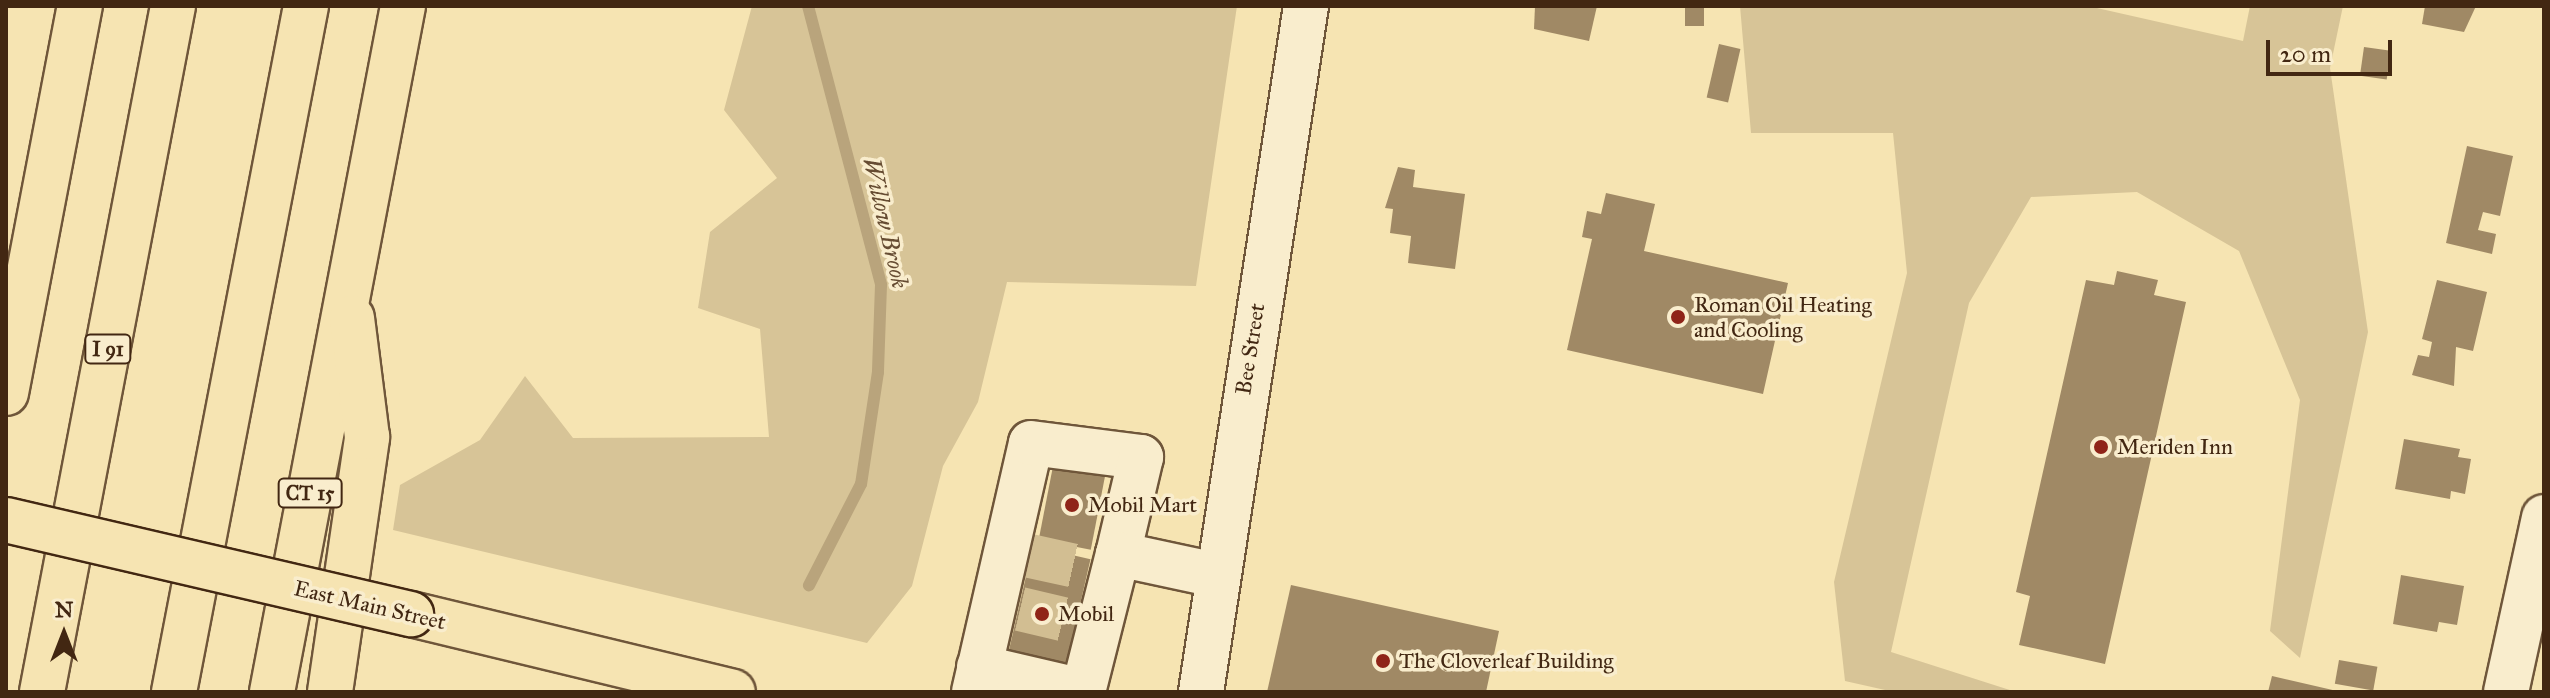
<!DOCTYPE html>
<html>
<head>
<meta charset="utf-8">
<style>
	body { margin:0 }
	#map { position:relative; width:2550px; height:698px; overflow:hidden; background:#f6e4b2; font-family:"IM FELL Great Primer",serif }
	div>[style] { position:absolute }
	.green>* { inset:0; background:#d7c497 }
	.stream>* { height:12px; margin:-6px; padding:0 6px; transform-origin:6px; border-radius:6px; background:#b9a47c }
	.building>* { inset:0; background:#a08965; transform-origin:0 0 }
	.minor-tunnel>* { height:44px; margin-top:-22px; transform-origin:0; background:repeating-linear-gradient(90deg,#d2be92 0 44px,transparent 0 66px) }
	.roads { filter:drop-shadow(2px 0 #6f563a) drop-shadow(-2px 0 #6f563a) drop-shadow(0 2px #6f563a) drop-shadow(0 -2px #6f563a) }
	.minor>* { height:44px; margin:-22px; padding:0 22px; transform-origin:22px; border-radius:22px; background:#f9edcd }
	.major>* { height:44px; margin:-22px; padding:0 22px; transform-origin:22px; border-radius:22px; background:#f6e4b2 }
	.highway>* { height:44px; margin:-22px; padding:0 22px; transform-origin:22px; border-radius:22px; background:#f6e4b2 }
	.bridges { filter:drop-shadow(2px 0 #422712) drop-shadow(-2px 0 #422712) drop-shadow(0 2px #422712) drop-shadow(0 -2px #422712) }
	.major-bridge>* { height:44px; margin:-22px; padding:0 22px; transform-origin:22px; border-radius:22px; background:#f6e4b2 }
	.dots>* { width:22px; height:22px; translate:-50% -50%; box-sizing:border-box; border:4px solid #f9edcd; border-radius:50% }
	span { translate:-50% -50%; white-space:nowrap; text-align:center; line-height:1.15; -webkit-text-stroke:7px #f9edcd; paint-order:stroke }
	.shield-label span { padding:2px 6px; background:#f9edcd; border:2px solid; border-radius:6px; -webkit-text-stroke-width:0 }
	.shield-label { font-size:20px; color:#422712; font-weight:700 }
	.poi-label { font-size:22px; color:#422712 }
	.left { translate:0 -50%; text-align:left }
	.street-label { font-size:22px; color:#422712 }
	.water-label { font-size:24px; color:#664c32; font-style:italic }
	.frame { position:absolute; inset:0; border:8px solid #422712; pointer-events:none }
	.north { position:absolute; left:24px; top:594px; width:80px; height:80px; -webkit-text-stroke:6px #f9edcd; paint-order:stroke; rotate:0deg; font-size:22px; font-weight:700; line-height:32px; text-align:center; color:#422712 }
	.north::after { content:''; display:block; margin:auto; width:28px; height:36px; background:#422712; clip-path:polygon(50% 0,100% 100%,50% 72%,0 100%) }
	.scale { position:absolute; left:2266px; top:40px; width:126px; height:36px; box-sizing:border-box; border:4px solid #422712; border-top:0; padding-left:10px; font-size:24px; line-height:28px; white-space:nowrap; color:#422712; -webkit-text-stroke:6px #f9edcd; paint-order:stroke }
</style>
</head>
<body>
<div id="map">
	<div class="green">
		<div style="clip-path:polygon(752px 6px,1237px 6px,1196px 286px,1007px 282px,978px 402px,943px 466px,912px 586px,867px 643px,393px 530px,400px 485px,480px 440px,525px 376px,573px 438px,769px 437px,760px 329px,698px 308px,710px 232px,777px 178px,724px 110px)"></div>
		<div style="clip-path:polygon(1740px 6px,2088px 6px,2243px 41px,2250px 6px,2343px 6px,2330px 68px,2368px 332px,2300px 658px,2270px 631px,2300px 400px,2239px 251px,2137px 192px,2031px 197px,1969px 303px,1891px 652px,2016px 692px,1894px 692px,1845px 681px,1834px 582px,1907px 273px,1893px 133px,1751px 133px)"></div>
	</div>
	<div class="stream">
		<div style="left:808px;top:6px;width:288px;rotate:75.3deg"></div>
		<div style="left:881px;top:285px;width:87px;rotate:92deg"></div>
		<div style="left:878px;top:372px;width:113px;rotate:98.6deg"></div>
		<div style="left:861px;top:484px;width:114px;rotate:117.2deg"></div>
	</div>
	<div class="building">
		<div style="clip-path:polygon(1535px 6px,1597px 6px,1589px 41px,1534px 29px)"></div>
		<div style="left:1685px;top:6px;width:19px;height:20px"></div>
		<div style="clip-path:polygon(2425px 6px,2476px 6px,2464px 32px,2422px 24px)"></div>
		<div style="left:1719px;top:44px;width:22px;height:55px;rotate:13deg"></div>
		<div style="left:2364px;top:47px;width:27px;height:29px;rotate:8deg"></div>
		<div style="clip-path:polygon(2467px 146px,2513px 156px,2500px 216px,2483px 212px,2478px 230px,2496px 234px,2492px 254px,2446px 243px)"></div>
		<div style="clip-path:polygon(1398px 167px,1415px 170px,1413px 187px,1465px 194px,1455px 269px,1408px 263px,1411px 236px,1390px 233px,1393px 209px,1385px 208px)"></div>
		<div style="clip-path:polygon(1606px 193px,1655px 204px,1644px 251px,1788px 283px,1763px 394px,1567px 350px,1592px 239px,1582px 237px,1587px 211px,1601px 214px)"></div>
		<div style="clip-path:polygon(2117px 271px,2158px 280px,2154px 295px,2186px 302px,2105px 664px,2019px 645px,2030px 596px,2016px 592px,2086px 280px,2114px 285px)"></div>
		<div style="clip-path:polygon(2437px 280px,2487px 292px,2473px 351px,2456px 347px,2454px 386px,2412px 375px,2418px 355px,2429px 357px,2432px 342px,2422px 339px)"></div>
		<div style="clip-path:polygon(2404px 439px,2460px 449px,2458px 457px,2471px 459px,2465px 494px,2451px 491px,2450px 499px,2395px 489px)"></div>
		<div style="left:1054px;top:461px;width:53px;height:80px;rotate:11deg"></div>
		<div style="left:1033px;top:546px;width:59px;height:117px;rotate:13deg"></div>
		<div style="clip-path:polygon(2401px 575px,2464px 586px,2457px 625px,2439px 622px,2437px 632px,2393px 624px)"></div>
		<div style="clip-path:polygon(1291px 585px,1499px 631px,1486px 692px,1267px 692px)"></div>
		<div style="left:2339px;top:660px;width:39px;height:24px;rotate:10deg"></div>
		<div style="clip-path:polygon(2272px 676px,2337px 691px,2336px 692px,2268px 692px)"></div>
	</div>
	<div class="minor-tunnel">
		<div style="left:1030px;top:556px;width:60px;rotate:12.4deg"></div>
		<div style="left:1020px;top:609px;width:61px;rotate:13.3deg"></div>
	</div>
	<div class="roads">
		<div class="minor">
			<div style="left:979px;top:667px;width:107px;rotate:13deg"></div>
			<div style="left:974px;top:692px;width:255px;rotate:-77.1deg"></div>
			<div style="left:1031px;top:443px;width:111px;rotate:7.3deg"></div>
			<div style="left:1141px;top:457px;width:100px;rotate:103.3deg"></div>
			<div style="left:1118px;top:554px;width:100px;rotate:12.1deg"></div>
			<div style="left:1083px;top:692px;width:142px;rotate:-75.8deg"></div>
			<div style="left:1201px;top:692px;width:694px;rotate:-81.3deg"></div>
			<div style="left:2506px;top:692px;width:179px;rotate:-77.7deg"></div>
		</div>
		<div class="major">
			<div style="left:411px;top:614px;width:331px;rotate:13.6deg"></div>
		</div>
		<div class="highway">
			<div style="left:6px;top:393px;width:394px;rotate:-79.2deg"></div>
			<div style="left:42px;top:692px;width:698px;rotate:-79.19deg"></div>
			<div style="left:174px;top:692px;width:699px;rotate:-79.11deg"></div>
			<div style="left:272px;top:692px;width:698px;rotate:-79.19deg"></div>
			<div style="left:330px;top:692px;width:258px;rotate:-81.7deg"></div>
			<div style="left:367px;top:437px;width:120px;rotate:-97.2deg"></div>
		</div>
	</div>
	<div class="bridges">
		<div class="major-bridge">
			<div style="left:6px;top:520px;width:416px;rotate:13.1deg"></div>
		</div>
	</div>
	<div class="dots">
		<div style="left:1678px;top:317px;background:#8f2418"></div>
		<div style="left:2101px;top:447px;background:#8f2418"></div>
		<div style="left:1072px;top:505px;background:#8f2418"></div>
		<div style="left:1042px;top:614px;background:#8f2418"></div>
		<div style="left:1383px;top:661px;background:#8f2418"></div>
	</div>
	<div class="shield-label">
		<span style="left:108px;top:349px">I 91</span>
		<span style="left:310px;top:493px">CT 15</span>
	</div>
	<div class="poi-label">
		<span class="left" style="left:1694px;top:317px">Roman Oil Heating<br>and Cooling</span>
		<span class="left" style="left:2117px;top:447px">Meriden Inn</span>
		<span class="left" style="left:1088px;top:505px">Mobil Mart</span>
		<span class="left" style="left:1058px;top:614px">Mobil</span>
		<span class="left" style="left:1399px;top:661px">The Cloverleaf Building</span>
	</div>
	<div class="street-label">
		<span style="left:1250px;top:349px;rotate:-81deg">Bee Street</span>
		<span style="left:370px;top:605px;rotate:13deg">East Main Street</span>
	</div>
	<div class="water-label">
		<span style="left:885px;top:223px;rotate:77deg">Willow Brook</span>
	</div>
	<div class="frame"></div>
	<div class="north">N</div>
	<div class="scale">20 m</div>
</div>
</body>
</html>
